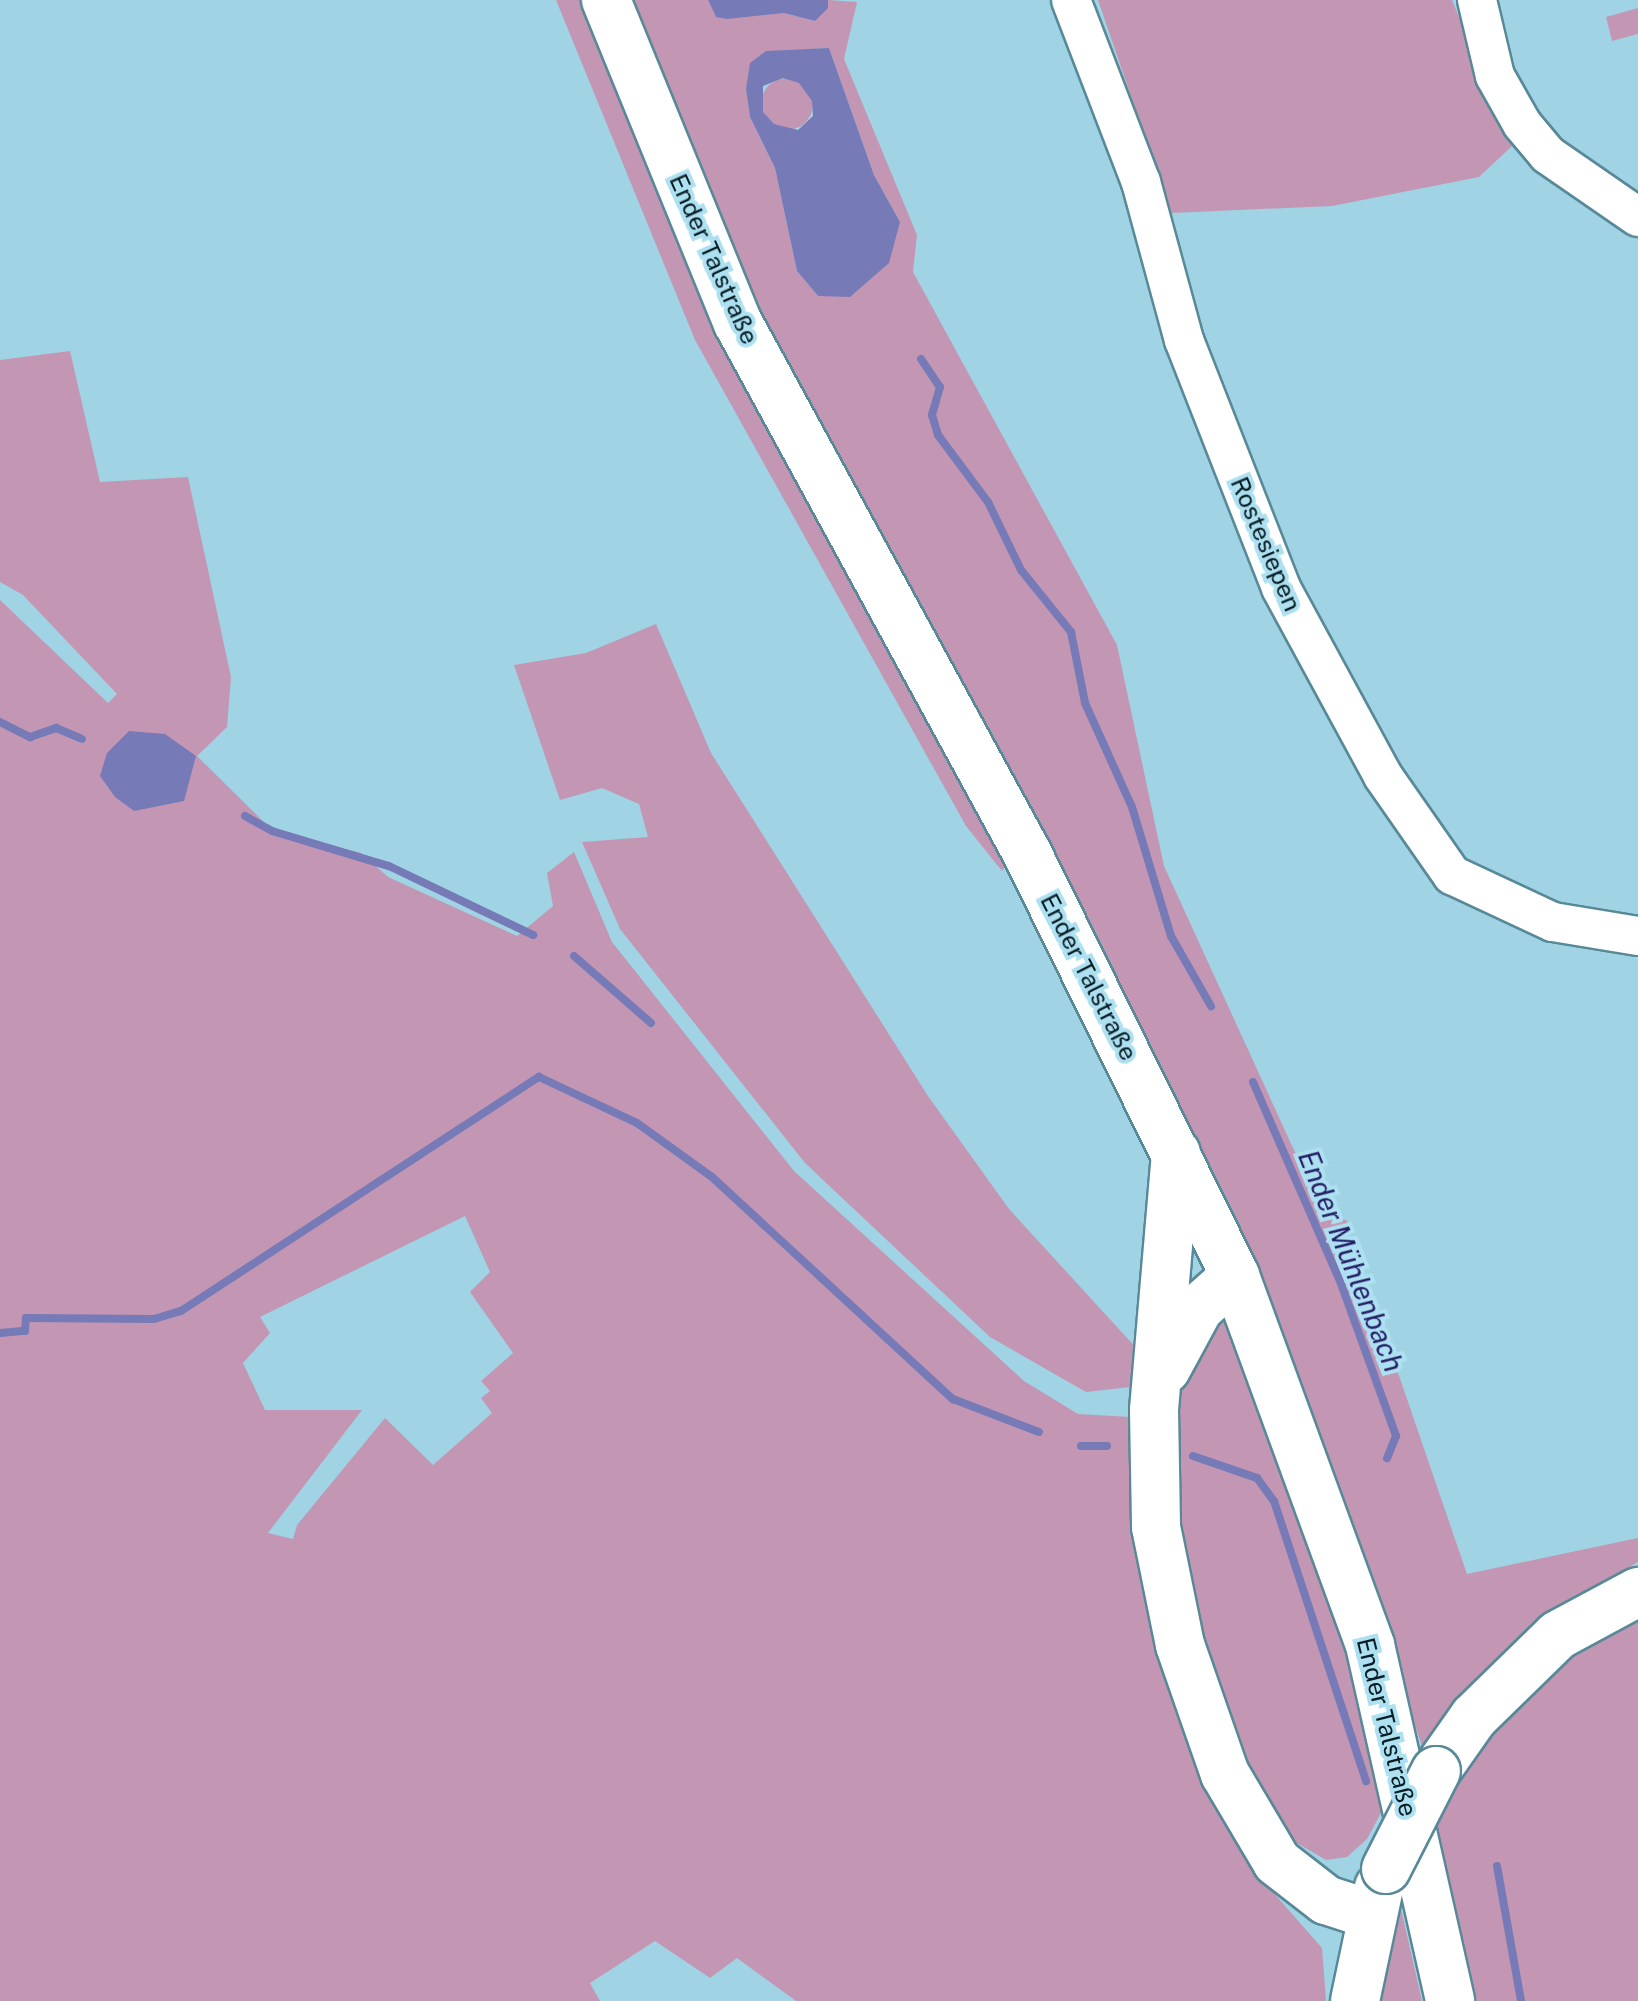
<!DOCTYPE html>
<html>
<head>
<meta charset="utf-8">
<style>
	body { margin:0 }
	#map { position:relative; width:1638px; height:2001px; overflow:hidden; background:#a0d3e4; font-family:"Public Sans",sans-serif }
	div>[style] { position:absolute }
	.green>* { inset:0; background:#c397b4 }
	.round { border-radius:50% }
	.water>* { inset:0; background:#767ab6 }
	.stream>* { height:8px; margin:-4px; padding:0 4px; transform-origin:4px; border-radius:4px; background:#767ab6 }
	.roads { filter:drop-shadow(2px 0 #588998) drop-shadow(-2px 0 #588998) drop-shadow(0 2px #588998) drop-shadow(0 -2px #588998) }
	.minor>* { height:38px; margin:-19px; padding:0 19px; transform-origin:19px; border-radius:19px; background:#fff }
	.major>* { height:48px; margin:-24px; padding:0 24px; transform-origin:24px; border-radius:24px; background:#fff }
	.bridges { filter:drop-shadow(2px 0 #588998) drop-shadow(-2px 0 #588998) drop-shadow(0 2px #588998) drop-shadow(0 -2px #588998) }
	.major-bridge>* { height:48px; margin:-24px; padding:0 24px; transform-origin:24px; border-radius:24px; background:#fff }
	span { translate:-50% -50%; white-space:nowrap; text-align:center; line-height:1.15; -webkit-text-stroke:8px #ade0f1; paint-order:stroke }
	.street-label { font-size:25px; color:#081d23 }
	.water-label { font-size:28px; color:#262068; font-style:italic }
</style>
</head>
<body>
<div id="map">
	<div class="green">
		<div style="clip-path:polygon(556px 0,588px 0,1011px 859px,1002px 871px,966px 826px,695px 340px)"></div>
		<div style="clip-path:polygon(evenodd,625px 0,708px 0,716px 17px,784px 13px,815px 21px,828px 0,857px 2px,844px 59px,917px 235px,913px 272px,1117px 645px,1164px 866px,1320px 1207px,1347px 1221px,1360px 1287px,1396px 1367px,1467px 1574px,1638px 1538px,1638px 1562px,1530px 1626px,1423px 1749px,1263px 1282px,1045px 837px,757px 320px,625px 0,829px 48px,874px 175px,900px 222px,818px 296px,797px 271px,775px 168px,750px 117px,746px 89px,766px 52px,829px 48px)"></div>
		<div style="clip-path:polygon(1098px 0,1452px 0,1512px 146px,1479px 177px,1332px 206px,1171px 213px)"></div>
		<div style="clip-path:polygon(1638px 8px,1638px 34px,1612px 41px,1606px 17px)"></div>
		<div class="round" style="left:761px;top:78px;width:52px;height:52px"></div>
		<div style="clip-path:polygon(evenodd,70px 351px,100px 482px,188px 477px,231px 677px,227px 727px,197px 756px,272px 830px,361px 853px,388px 877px,517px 936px,553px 906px,547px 873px,574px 852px,612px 942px,794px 1171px,1024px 1381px,1078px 1414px,1131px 1417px,1257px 1874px,1322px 1948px,1326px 2001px,796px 2001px,737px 1958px,710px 1978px,655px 1941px,590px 1983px,600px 2001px,0 2001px,0 600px,108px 703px,117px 694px,23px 595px,0 582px,0 360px,70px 351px,465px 1216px,490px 1272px,470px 1292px,513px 1353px,481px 1381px,490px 1391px,481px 1398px,492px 1413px,433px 1465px,385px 1418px,297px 1525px,293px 1539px,268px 1533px,362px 1410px,265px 1410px,243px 1363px,270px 1333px,260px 1317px,465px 1216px)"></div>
		<div style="clip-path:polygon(656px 624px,711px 753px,928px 1096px,1009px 1209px,1139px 1351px,1130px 1387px,1086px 1392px,990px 1337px,805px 1163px,620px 929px,582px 842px,648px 837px,639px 804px,602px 788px,560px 800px,514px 665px,586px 653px)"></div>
		<div style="clip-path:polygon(1222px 1296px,1352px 1653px,1390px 1796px,1367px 1839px,1347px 1857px,1326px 1860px,1290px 1839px,1224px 1732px,1172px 1542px,1176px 1384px)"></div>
		<div style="clip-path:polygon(1638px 1608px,1638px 2001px,1464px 2001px,1434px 1824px,1489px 1732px,1558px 1659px)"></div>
		<div style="clip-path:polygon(1399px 1900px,1422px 2001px,1375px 2001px)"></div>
	</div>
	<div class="water">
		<div style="clip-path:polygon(708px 0,828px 0,828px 8px,815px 21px,784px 13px,727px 19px,716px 17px)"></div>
		<div style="clip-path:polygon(evenodd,829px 48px,874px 175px,900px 222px,889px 263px,850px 297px,818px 296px,797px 271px,775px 168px,750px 117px,746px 89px,750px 63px,766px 51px,829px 48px,783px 78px,799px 83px,812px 101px,813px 116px,798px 130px,774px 124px,763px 112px,763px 86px,783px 78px)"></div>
		<div style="clip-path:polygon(129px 731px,165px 734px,196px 756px,184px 801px,134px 811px,115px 797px,100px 776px,107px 753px)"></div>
	</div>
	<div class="stream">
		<div style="left:921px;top:359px;width:34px;rotate:56deg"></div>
		<div style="left:940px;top:387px;width:29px;rotate:106deg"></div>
		<div style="left:932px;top:415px;width:21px;rotate:73deg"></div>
		<div style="left:938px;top:435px;width:84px;rotate:53.3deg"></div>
		<div style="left:988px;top:502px;width:76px;rotate:64.1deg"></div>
		<div style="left:1021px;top:570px;width:80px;rotate:51.1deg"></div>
		<div style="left:1071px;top:632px;width:72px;rotate:78.8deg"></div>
		<div style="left:1085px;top:703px;width:114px;rotate:65.7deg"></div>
		<div style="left:1132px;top:807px;width:135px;rotate:73.2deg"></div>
		<div style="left:1171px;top:936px;width:81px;rotate:60.3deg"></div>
		<div style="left:0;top:722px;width:34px;rotate:27deg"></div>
		<div style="left:30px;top:737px;width:28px;rotate:-19deg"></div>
		<div style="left:56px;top:728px;width:28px;rotate:23deg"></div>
		<div style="left:245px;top:816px;width:31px;rotate:29deg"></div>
		<div style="left:272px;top:831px;width:122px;rotate:16.7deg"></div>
		<div style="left:389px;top:866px;width:160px;rotate:25.6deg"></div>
		<div style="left:574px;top:956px;width:102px;rotate:41deg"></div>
		<div style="left:1253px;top:1082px;width:217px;rotate:66.4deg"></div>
		<div style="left:1340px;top:1281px;width:165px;rotate:70.1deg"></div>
		<div style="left:1396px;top:1436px;width:24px;rotate:112deg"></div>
		<div style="left:0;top:1333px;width:25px;rotate:-5deg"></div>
		<div style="left:25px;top:1331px;width:13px;rotate:-86deg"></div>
		<div style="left:26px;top:1318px;width:128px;rotate:0.4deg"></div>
		<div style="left:154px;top:1319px;width:28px;rotate:-17deg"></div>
		<div style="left:181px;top:1311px;width:428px;rotate:-33.2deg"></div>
		<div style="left:539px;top:1077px;width:108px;rotate:25.1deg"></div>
		<div style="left:637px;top:1123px;width:92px;rotate:35.8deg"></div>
		<div style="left:712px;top:1177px;width:328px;rotate:42.7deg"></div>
		<div style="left:953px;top:1399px;width:92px;rotate:21deg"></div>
		<div style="left:1081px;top:1446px;width:26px"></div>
		<div style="left:1193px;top:1456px;width:68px;rotate:19deg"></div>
		<div style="left:1257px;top:1478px;width:29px;rotate:54deg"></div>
		<div style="left:1274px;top:1501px;width:295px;rotate:71.8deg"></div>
		<div style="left:1497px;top:1866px;width:137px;rotate:79.9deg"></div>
	</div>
	<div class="roads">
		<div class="minor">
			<div style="left:1071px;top:0;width:195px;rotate:69deg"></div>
			<div style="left:1141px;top:182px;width:164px;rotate:74.8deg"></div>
			<div style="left:1184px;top:340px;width:266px;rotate:68.6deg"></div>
			<div style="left:1281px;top:588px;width:214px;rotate:61.5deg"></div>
			<div style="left:1383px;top:776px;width:121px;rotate:55.1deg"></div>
			<div style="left:1452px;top:875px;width:111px;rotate:25deg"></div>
			<div style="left:1553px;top:922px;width:86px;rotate:9.4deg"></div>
			<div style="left:1477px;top:0;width:78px;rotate:76.7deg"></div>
			<div style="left:1495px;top:76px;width:55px;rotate:60.6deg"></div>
			<div style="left:1522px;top:124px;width:40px;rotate:50deg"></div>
			<div style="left:1548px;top:155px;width:109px;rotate:34.6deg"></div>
		</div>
		<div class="major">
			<div style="left:606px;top:0;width:349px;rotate:67.8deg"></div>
			<div style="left:738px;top:323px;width:604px;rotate:61.4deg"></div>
			<div style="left:1027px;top:853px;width:471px;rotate:63.8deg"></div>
			<div style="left:1235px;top:1276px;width:393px;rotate:69.9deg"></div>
			<div style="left:1370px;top:1645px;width:365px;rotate:77.3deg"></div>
			<div style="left:1176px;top:1153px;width:258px;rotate:94.9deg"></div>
			<div style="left:1154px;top:1410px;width:117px;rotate:89deg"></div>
			<div style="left:1156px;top:1527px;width:120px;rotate:78.5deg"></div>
			<div style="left:1180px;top:1645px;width:137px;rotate:70.8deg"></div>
			<div style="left:1225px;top:1774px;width:102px;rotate:59.4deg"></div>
			<div style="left:1277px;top:1862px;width:62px;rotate:37.8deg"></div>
			<div style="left:1326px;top:1900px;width:45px;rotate:18deg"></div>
			<div style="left:1166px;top:1369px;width:69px;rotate:-61.6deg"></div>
			<div style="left:1199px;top:1308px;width:48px;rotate:-41.6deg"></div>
			<div style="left:1436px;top:1771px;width:66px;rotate:-54.9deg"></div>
			<div style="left:1474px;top:1717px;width:117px;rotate:-44.3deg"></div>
			<div style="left:1558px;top:1635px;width:91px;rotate:-28.3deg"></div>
			<div style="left:1355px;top:2001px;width:116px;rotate:-78.1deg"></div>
		</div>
	</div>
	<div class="bridges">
		<div class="major-bridge">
			<div style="left:1386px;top:1869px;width:110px;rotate:-63deg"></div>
		</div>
	</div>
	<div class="street-label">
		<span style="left:714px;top:259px;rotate:66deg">Ender Talstraße</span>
		<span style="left:1266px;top:544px;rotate:67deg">Rostesiepen</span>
		<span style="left:1089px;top:977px;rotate:63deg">Ender Talstraße</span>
		<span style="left:1387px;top:1727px;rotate:76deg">Ender Talstraße</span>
	</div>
	<div class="water-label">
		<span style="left:1351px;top:1261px;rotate:68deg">Ender Mühlenbach</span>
	</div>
</div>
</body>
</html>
